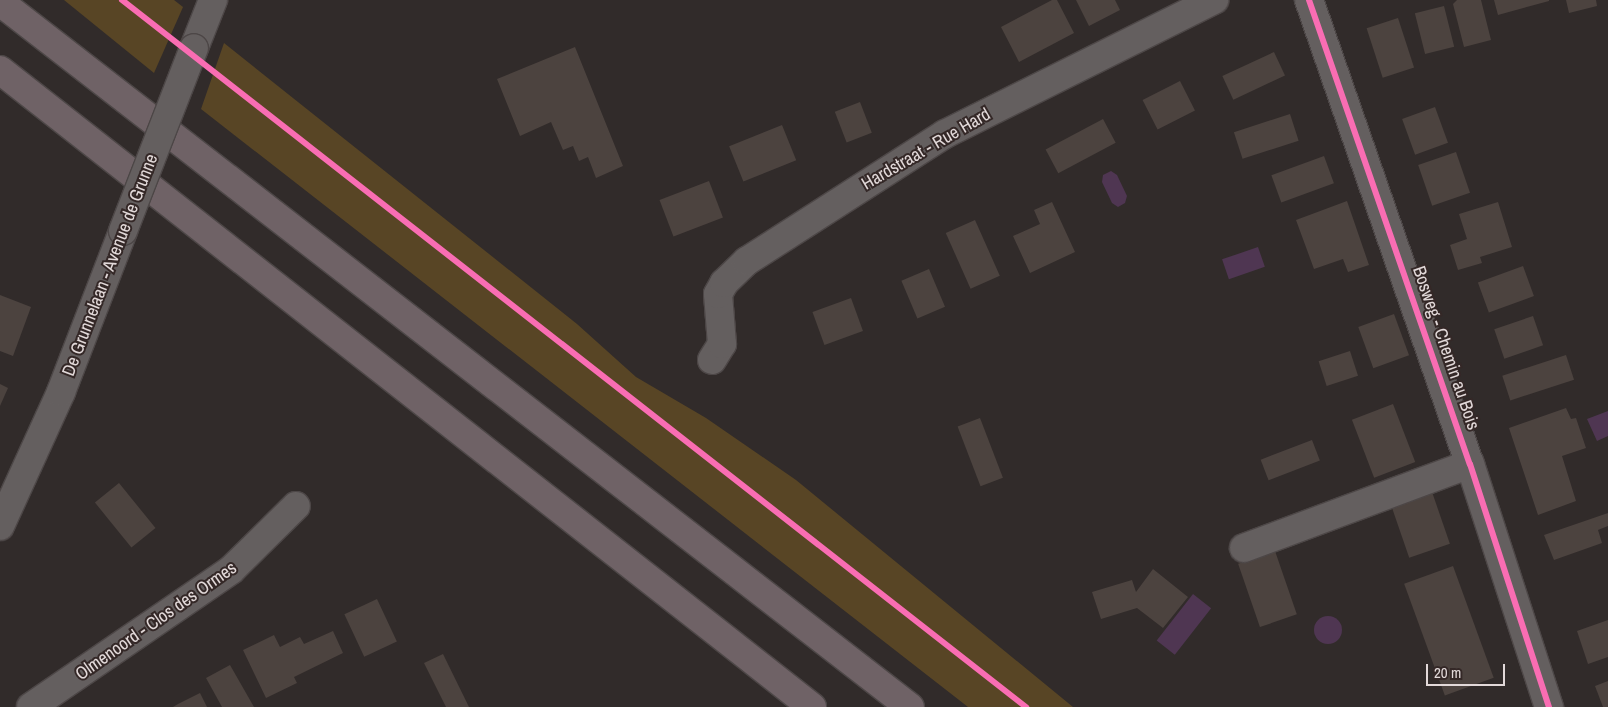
<!DOCTYPE html>
<html>
<head>
<meta charset="utf-8">
<style>
	body { margin:0 }
	#map { position:relative; width:1608px; height:707px; overflow:hidden; background:#312b2a; font-family:"Archivo Narrow",sans-serif }
	div>[style] { position:absolute }
	.green>* { inset:0; background:#584525 }
	.water>* { inset:0; background:#4f3652; transform-origin:0 0 }
	.round { border-radius:50% }
	.building>* { inset:0; background:#4c433f; transform-origin:0 0 }
	.roads { filter:drop-shadow(1px 0 #4d4747) drop-shadow(-1px 0 #4d4747) drop-shadow(0 1px #4d4747) drop-shadow(0 -1px #4d4747) }
	.minor>* { height:28px; margin:-14px; padding:0 14px; transform-origin:14px; border-radius:14px; background:#645f5f }
	.highway>* { height:28px; margin:-14px; padding:0 14px; transform-origin:14px; border-radius:14px; background:#6f6266 }
	.bridges { filter:drop-shadow(1px 0 #4d4747) drop-shadow(-1px 0 #4d4747) drop-shadow(0 1px #4d4747) drop-shadow(0 -1px #4d4747) }
	.minor-bridge>* { height:28px; margin:-14px; padding:0 14px; transform-origin:14px; border-radius:14px; background:#645f5f }
	.cycleway>* { height:6px; margin:-3px; padding:0 3px; transform-origin:3px; border-radius:3px; background:#f96db3 }
	span { translate:-50% -50%; white-space:nowrap; text-align:center; line-height:1.15; -webkit-text-stroke:4px #342827; paint-order:stroke }
	.street-label { font-size:18px; color:#e2d9d9 }
	.scale { position:absolute; left:1426px; top:664px; width:79px; height:22px; box-sizing:border-box; border:2px solid #e2d9d9; border-top:0; padding-left:6px; font-size:15px; line-height:18px; white-space:nowrap; color:#e2d9d9; -webkit-text-stroke:4px #342827; paint-order:stroke }
</style>
</head>
<body>
<div id="map">
	<div class="green">
		<div style="clip-path:polygon(64px 0,174px 0,183px 7px,154px 73px)"></div>
		<div style="clip-path:polygon(224px 43px,577px 324px,636px 377px,706px 418px,796px 480px,1073px 707px,968px 707px,201px 109px)"></div>
	</div>
	<div class="water">
		<div style="clip-path:polygon(1111px 171px,1117px 175px,1127px 196px,1125px 203px,1118px 207px,1112px 203px,1102px 182px,1103px 175px)"></div>
		<div style="left:1258px;top:247px;width:21px;height:38px;rotate:71deg"></div>
		<div style="clip-path:polygon(1608px 411px,1608px 436px,1597px 441px,1587px 419px)"></div>
		<div style="left:1193px;top:594px;width:23px;height:59px;rotate:38deg"></div>
		<div class="round" style="left:1314px;top:616px;width:28px;height:28px"></div>
	</div>
	<div class="building">
		<div style="clip-path:polygon(1052px 0,1057px 0,1074px 33px,1019px 62px,1001px 27px)"></div>
		<div style="clip-path:polygon(1076px 0,1115px 0,1120px 10px,1089px 26px)"></div>
		<div style="clip-path:polygon(1457px 0,1481px 0,1491px 40px,1464px 47px,1453px 4px)"></div>
		<div style="clip-path:polygon(1494px 0,1549px 0,1549px 1px,1498px 15px)"></div>
		<div style="clip-path:polygon(1566px 0,1596px 0,1597px 6px,1569px 13px)"></div>
		<div style="left:1444px;top:6px;width:42px;height:30px;rotate:76deg"></div>
		<div style="left:1398px;top:18px;width:52px;height:33px;rotate:72deg"></div>
		<div style="clip-path:polygon(575px 47px,623px 166px,596px 178px,588px 157px,579px 161px,573px 146px,563px 150px,551px 122px,520px 136px,497px 79px)"></div>
		<div style="left:1274px;top:52px;width:26px;height:57px;rotate:65deg"></div>
		<div style="left:1180px;top:81px;width:33px;height:42px;rotate:63deg"></div>
		<div style="left:860px;top:102px;width:33px;height:27px;rotate:69deg"></div>
		<div style="left:1435px;top:107px;width:38px;height:35px;rotate:70deg"></div>
		<div style="left:1290px;top:114px;width:28px;height:59px;rotate:72deg"></div>
		<div style="left:1103px;top:119px;width:27px;height:65px;rotate:62deg"></div>
		<div style="left:782px;top:125px;width:38px;height:57px;rotate:68deg"></div>
		<div style="left:1456px;top:152px;width:43px;height:40px;rotate:71deg"></div>
		<div style="left:1324px;top:156px;width:29px;height:56px;rotate:70deg"></div>
		<div style="left:709px;top:181px;width:39px;height:53px;rotate:69deg"></div>
		<div style="clip-path:polygon(1347px 201px,1369px 265px,1348px 272px,1343px 259px,1314px 269px,1296px 220px)"></div>
		<div style="clip-path:polygon(1052px 202px,1075px 252px,1030px 273px,1013px 236px,1040px 224px,1034px 210px)"></div>
		<div style="clip-path:polygon(1498px 202px,1512px 247px,1480px 257px,1482px 263px,1458px 270px,1450px 245px,1467px 239px,1459px 214px)"></div>
		<div style="left:975px;top:220px;width:61px;height:32px;rotate:66deg"></div>
		<div style="left:1523px;top:266px;width:32px;height:48px;rotate:70deg"></div>
		<div style="left:929px;top:269px;width:41px;height:30px;rotate:67deg"></div>
		<div style="clip-path:polygon(0 295px,31px 307px,13px 356px,0 351px)"></div>
		<div style="left:851px;top:298px;width:35px;height:41px;rotate:70deg"></div>
		<div style="left:1394px;top:314px;width:44px;height:38px;rotate:70deg"></div>
		<div style="left:1533px;top:316px;width:31px;height:41px;rotate:71deg"></div>
		<div style="left:1350px;top:351px;width:26px;height:33px;rotate:72deg"></div>
		<div style="left:1566px;top:355px;width:26px;height:67px;rotate:72deg"></div>
		<div style="clip-path:polygon(0 384px,8px 388px,0 406px)"></div>
		<div style="left:1393px;top:404px;width:62px;height:44px;rotate:69deg"></div>
		<div style="clip-path:polygon(1566px 408px,1571px 419px,1576px 418px,1586px 448px,1562px 456px,1576px 501px,1538px 515px,1509px 428px)"></div>
		<div style="left:980px;top:418px;width:64px;height:24px;rotate:69deg"></div>
		<div style="left:1312px;top:440px;width:22px;height:55px;rotate:69deg"></div>
		<div style="left:119px;top:483px;width:58px;height:31px;rotate:51deg"></div>
		<div style="left:1431px;top:489px;width:58px;height:43px;rotate:71deg"></div>
		<div style="clip-path:polygon(1608px 513px,1608px 526px,1598px 530px,1602px 543px,1554px 560px,1544px 535px)"></div>
		<div style="left:1275px;top:551px;width:67px;height:39px;rotate:71deg"></div>
		<div style="left:1453px;top:566px;width:119px;height:52px;rotate:70deg"></div>
		<div style="clip-path:polygon(1153px 569px,1188px 597px,1163px 628px,1137px 608px,1101px 619px,1092px 592px,1132px 580px,1136px 592px)"></div>
		<div style="left:377px;top:599px;width:47px;height:36px;rotate:65deg"></div>
		<div style="clip-path:polygon(1608px 620px,1608px 657px,1588px 664px,1577px 631px)"></div>
		<div style="clip-path:polygon(333px 631px,343px 653px,294px 677px,297px 683px,266px 698px,243px 650px,274px 635px,280px 647px,300px 637px,304px 644px)"></div>
		<div style="clip-path:polygon(443px 654px,469px 707px,446px 707px,424px 663px)"></div>
		<div style="clip-path:polygon(230px 665px,254px 707px,222px 707px,206px 678px)"></div>
		<div style="clip-path:polygon(1608px 681px,1608px 707px,1603px 707px,1595px 686px)"></div>
		<div style="clip-path:polygon(200px 693px,207px 707px,173px 707px,178px 704px)"></div>
	</div>
	<div class="roads">
		<div class="minor">
			<div style="left:1309px;top:0;width:491px;rotate:70.9deg"></div>
			<div style="left:1470px;top:464px;width:256px;rotate:72deg"></div>
			<div style="left:194px;top:48px;width:52px;rotate:-68.4deg"></div>
			<div style="left:712px;top:360px;width:19px;rotate:-58deg"></div>
			<div style="left:722px;top:344px;width:50px;rotate:-94.6deg"></div>
			<div style="left:718px;top:294px;width:13px;rotate:-61deg"></div>
			<div style="left:724px;top:283px;width:32px;rotate:-44deg"></div>
			<div style="left:747px;top:261px;width:235px;rotate:-32.7deg"></div>
			<div style="left:945px;top:134px;width:301px;rotate:-26.5deg"></div>
			<div style="left:0;top:526px;width:147px;rotate:-65.5deg"></div>
			<div style="left:61px;top:392px;width:173px;rotate:-68.9deg"></div>
			<div style="left:1244px;top:548px;width:241px;rotate:-20.4deg"></div>
			<div style="left:31px;top:707px;width:242px;rotate:-34.4deg"></div>
			<div style="left:231px;top:570px;width:91px;rotate:-44.6deg"></div>
		</div>
		<div class="highway">
			<div style="left:0;top:2px;width:1151px;rotate:37.77deg"></div>
			<div style="left:0;top:70px;width:1032px;rotate:38.11deg"></div>
		</div>
	</div>
	<div class="bridges">
		<div class="minor-bridge">
			<div style="left:123px;top:231px;width:196px;rotate:-68.8deg"></div>
		</div>
	</div>
	<div class="cycleway">
		<div style="left:122px;top:0;width:1148px;rotate:38.03deg"></div>
		<div style="left:1309px;top:0;width:491px;rotate:70.9deg"></div>
		<div style="left:1470px;top:464px;width:256px;rotate:72deg"></div>
	</div>
	<div class="street-label">
		<span style="left:926px;top:149px;rotate:-30deg">Hardstraat - Rue Hard</span>
		<span style="left:110px;top:265px;rotate:-69deg">De Grunnelaan - Avenue de Grunne</span>
		<span style="left:1446px;top:348px;rotate:71deg">Bosweg - Chemin au Bois</span>
		<span style="left:156px;top:621px;rotate:-35deg">Olmenoord - Clos des Ormes</span>
	</div>
	<div class="scale">20 m</div>
</div>
</body>
</html>
